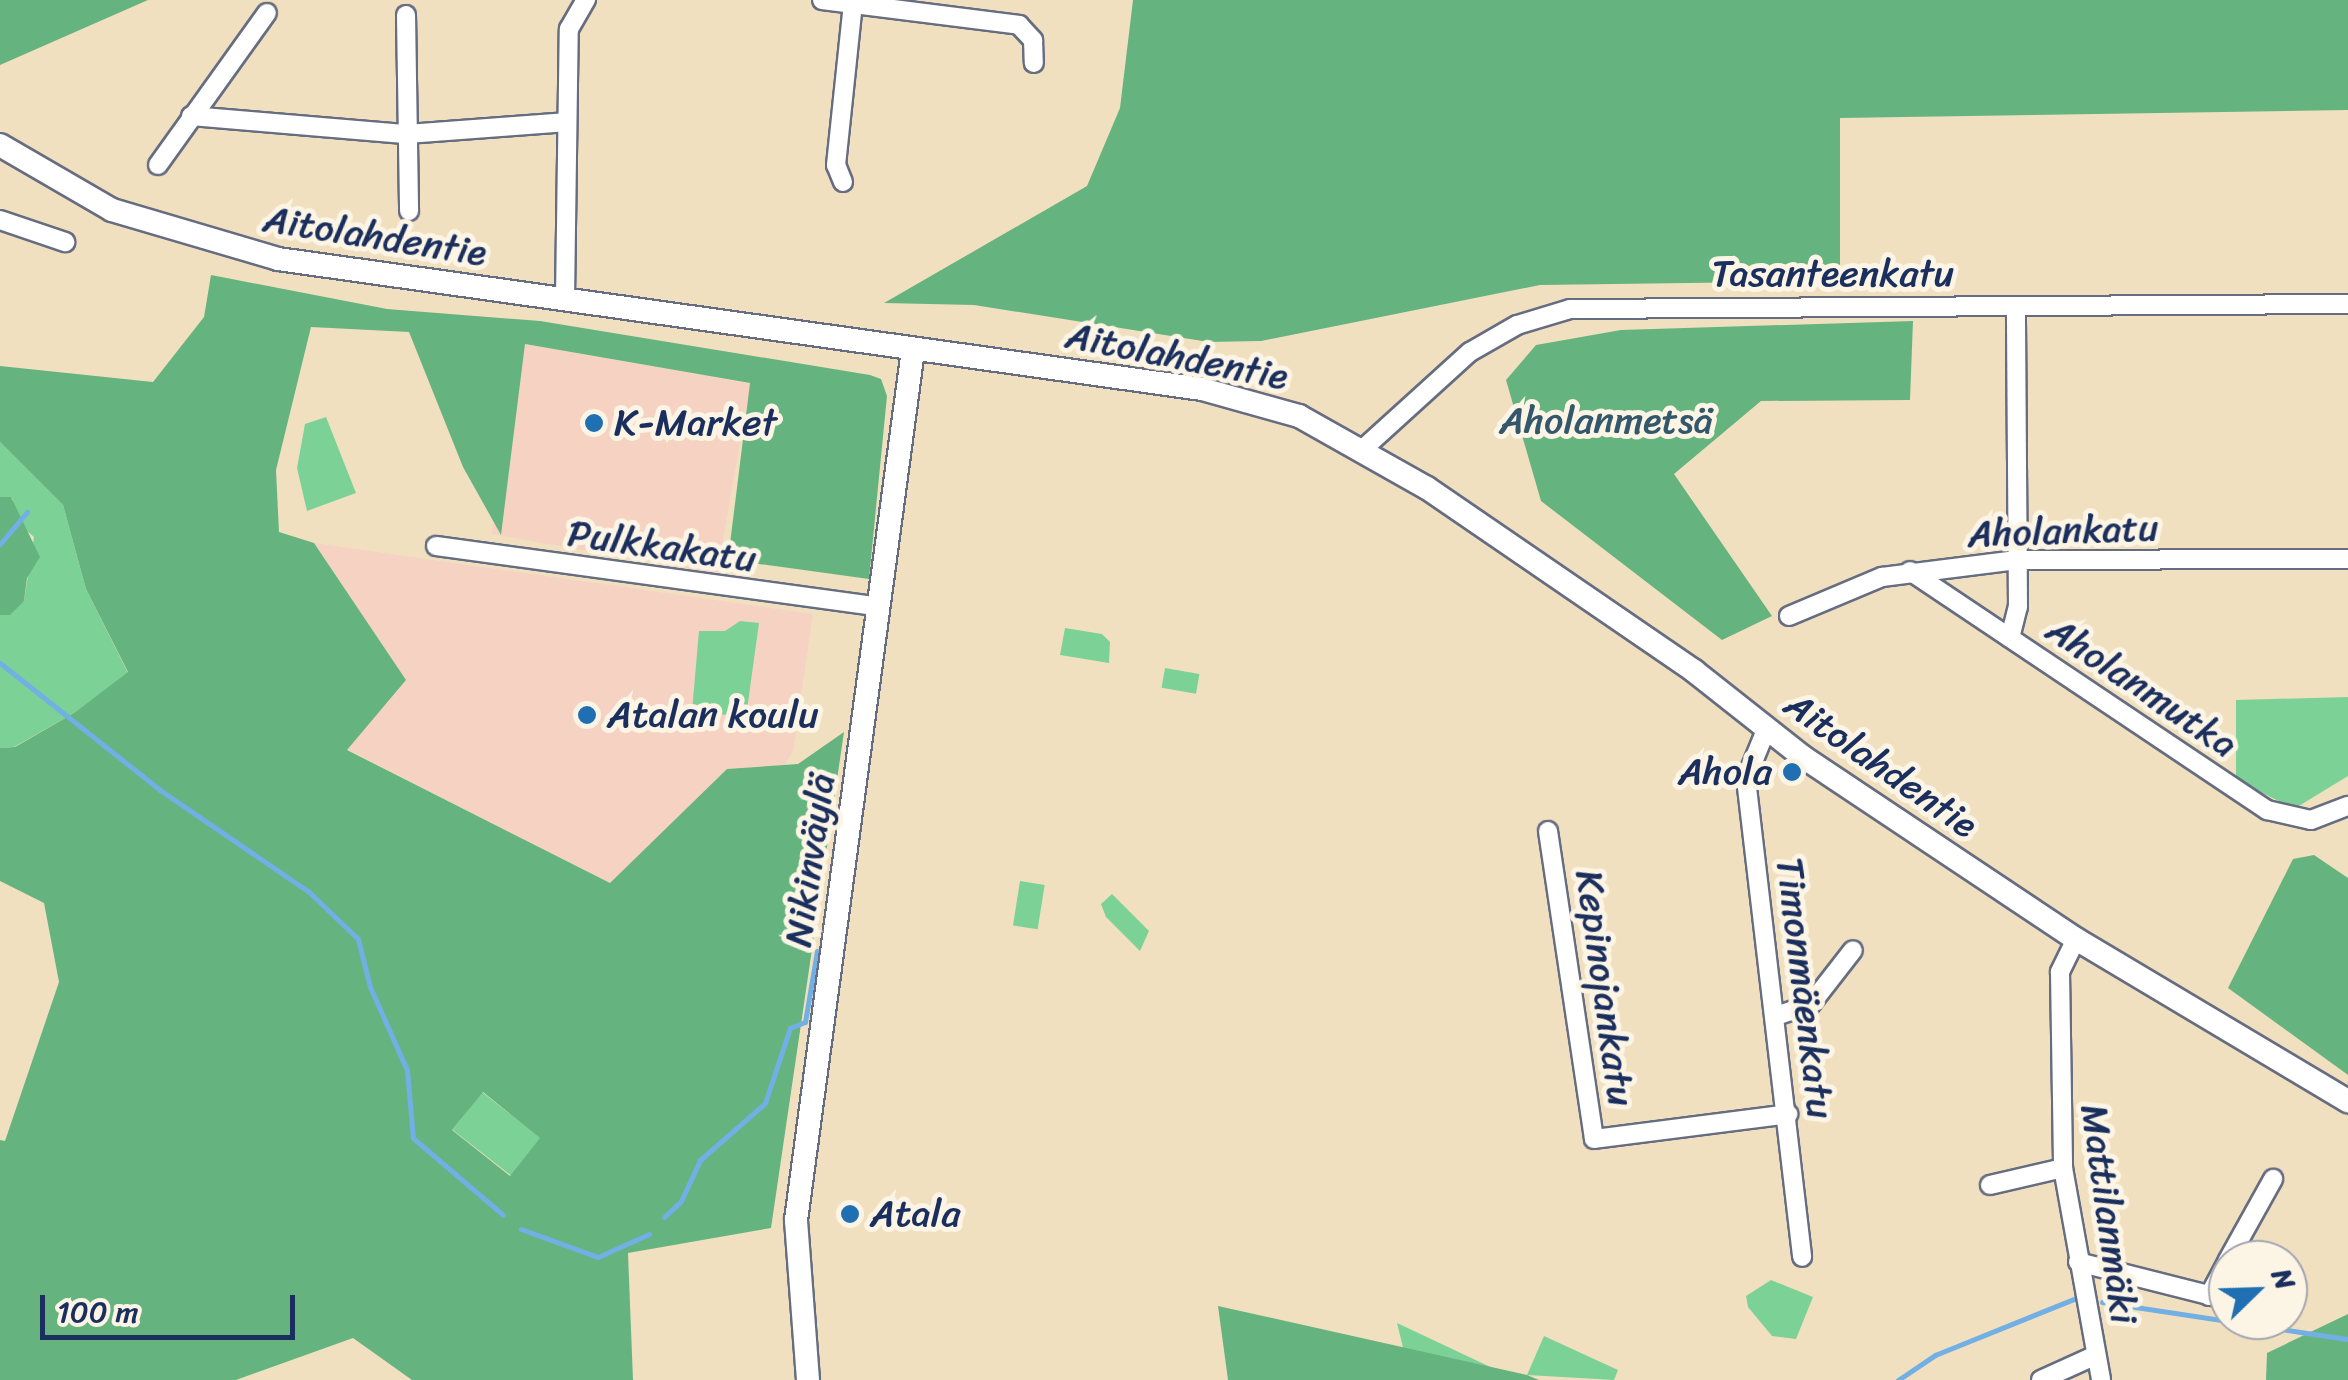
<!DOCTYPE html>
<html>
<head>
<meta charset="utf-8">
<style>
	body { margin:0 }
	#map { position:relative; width:2348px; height:1380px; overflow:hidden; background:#f1e0c0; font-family:Sriracha,sans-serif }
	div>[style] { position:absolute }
	.built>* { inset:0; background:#f6d2c3; transform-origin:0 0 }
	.green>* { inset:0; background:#7cd296; transform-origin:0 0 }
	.forest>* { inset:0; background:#65b47f }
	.stream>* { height:5px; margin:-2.5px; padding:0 2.5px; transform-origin:2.5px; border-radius:2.5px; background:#71afe4 }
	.roads { filter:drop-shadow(2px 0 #666d80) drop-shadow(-2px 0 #666d80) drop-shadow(0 2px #666d80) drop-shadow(0 -2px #666d80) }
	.street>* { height:18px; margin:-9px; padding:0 9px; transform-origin:9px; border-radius:9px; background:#fff }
	.secondary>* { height:22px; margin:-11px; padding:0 11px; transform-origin:11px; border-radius:11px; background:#fff }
	.dots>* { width:28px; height:28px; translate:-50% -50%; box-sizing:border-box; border:5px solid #fcf5e5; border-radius:50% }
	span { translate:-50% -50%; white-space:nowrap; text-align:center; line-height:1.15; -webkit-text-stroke:10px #fcf5e5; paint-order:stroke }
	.street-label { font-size:38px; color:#1b2f5e }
	.park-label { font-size:38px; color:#33586c }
	.poi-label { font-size:38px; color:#1b2f5e }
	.left { translate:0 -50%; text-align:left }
	.right { translate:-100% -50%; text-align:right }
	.north { position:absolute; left:2208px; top:1240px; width:100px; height:100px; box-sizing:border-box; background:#fcf5e5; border:2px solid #a2a6af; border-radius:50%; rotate:67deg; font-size:28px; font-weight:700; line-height:40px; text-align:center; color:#1b2f5e }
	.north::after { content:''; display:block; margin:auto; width:35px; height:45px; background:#1f6fb2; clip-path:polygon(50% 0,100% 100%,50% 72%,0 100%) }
	.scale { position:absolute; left:40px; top:1295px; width:255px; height:45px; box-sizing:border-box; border:5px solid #1b2f5e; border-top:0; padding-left:12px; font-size:30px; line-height:35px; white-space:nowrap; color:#1b2f5e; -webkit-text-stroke:8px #fcf5e5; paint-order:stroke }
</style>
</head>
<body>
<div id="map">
	<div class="built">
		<div style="left:525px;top:344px;width:229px;height:193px;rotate:10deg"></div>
		<div style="clip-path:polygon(314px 543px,813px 614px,793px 751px,785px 765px,727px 769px,611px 884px,347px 749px,406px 680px)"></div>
	</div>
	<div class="green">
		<div style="clip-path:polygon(326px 417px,356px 493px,307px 511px,297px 468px,305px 424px)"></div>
		<div style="clip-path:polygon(0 442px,63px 505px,86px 589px,128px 673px,74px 713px,14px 747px,0 748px,0 615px,24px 601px,34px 537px,20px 525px,12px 498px,0 497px)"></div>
		<div style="clip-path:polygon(740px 621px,759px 623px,746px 717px,692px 711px,699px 631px,725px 631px)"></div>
		<div style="clip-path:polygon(1065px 628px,1102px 634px,1110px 642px,1109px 663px,1060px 655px)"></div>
		<div style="left:1165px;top:668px;width:35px;height:20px;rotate:10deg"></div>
		<div style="clip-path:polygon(2348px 697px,2348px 776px,2294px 809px,2236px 779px,2236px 700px)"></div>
		<div style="left:1020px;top:881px;width:25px;height:45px;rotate:9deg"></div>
		<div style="clip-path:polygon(1112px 894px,1149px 931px,1140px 951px,1106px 917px,1101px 904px)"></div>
		<div style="left:482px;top:1092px;width:75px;height:48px;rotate:38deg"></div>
		<div style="clip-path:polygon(1771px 1280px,1813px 1297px,1796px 1339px,1772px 1336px,1748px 1307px,1746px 1296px)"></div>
		<div style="clip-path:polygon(1397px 1323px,1518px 1380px,1411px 1380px)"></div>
		<div style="clip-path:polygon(1544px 1336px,1618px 1370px,1614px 1380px,1527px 1375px)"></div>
	</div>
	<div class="forest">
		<div style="clip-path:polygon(0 0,148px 0,0 65px)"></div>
		<div style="clip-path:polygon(1133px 0,2348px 0,2348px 110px,1840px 118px,1840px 281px,1540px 285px,1261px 341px,1209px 342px,974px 305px,884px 303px,1087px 186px,1120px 108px)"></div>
		<div style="clip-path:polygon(evenodd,211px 275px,387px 309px,540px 321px,870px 375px,881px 379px,887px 396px,869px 579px,730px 560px,726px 576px,750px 383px,525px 344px,501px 535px,463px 467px,409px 332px,311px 327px,276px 470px,279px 532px,314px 543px,406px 680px,347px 750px,610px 883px,727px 769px,798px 764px,844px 732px,771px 1228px,628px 1253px,633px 1380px,412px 1380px,353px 1338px,236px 1380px,0 1380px,0 1140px,5px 1141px,59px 982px,44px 903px,0 881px,0 748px,15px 747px,74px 713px,128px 672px,86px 589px,63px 505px,0 442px,0 366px,153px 382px,204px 317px,211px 275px,483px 1092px,540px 1138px,510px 1176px,452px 1130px,483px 1092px)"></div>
		<div style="clip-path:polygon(1913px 321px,1910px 400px,1761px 401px,1674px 474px,1772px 616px,1722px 640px,1541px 501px,1506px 380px,1536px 345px,1621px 330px)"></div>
		<div style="clip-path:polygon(0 497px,11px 497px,40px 557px,27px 578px,24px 601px,10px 615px,0 615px)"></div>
		<div style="clip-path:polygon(2314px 855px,2348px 878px,2348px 1075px,2228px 988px,2293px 859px)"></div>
		<div style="clip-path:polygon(1218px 1306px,1527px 1375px,1539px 1380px,1228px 1380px)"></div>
		<div style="clip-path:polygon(2348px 1314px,2348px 1380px,2266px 1380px,2267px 1353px)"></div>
	</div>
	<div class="stream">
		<div style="left:0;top:544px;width:42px;rotate:-49.8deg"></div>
		<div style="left:0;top:663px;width:204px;rotate:38.4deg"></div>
		<div style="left:160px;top:790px;width:181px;rotate:34.4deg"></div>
		<div style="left:309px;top:892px;width:68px;rotate:43.8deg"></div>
		<div style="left:358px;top:939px;width:49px;rotate:76deg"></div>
		<div style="left:370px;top:987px;width:91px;rotate:66deg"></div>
		<div style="left:407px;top:1070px;width:68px;rotate:85deg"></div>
		<div style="left:413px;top:1138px;width:118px;rotate:40.5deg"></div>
		<div style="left:664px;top:1217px;width:23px;rotate:-43deg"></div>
		<div style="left:681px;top:1201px;width:45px;rotate:-65.1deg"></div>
		<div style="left:700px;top:1160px;width:86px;rotate:-41.2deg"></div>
		<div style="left:765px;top:1103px;width:79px;rotate:-71.6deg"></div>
		<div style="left:790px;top:1028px;width:16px;rotate:-22deg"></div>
		<div style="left:805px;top:1022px;width:72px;rotate:-80.4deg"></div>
		<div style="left:521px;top:1229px;width:82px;rotate:20deg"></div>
		<div style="left:598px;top:1257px;width:56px;rotate:-24.3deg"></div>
		<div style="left:2102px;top:1302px;width:249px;rotate:8.6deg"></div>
		<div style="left:1898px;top:1380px;width:45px;rotate:-34deg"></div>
		<div style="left:1935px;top:1355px;width:152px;rotate:-22deg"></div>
	</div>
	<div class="roads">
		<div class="street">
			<div style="left:822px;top:0;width:199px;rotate:7.2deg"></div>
			<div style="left:1019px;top:25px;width:21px;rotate:47deg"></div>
			<div style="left:1033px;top:40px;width:23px;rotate:88deg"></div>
			<div style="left:406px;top:15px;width:196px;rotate:89.1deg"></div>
			<div style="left:191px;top:116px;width:217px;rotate:4.8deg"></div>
			<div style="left:407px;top:134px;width:158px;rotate:-4.3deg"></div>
			<div style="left:158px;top:165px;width:187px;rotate:-54.4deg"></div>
			<div style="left:843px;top:182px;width:18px;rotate:-112deg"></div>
			<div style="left:836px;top:165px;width:162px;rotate:-84deg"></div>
			<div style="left:0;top:220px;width:69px;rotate:18.7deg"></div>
			<div style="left:565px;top:299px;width:270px;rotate:-89.2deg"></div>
			<div style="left:569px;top:29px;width:34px;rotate:-60deg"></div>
			<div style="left:1364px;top:448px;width:143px;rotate:-42.2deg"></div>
			<div style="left:1470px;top:352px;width:54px;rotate:-29.9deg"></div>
			<div style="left:1517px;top:325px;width:55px;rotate:-16.8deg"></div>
			<div style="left:1570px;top:309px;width:778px;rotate:-0.37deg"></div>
			<div style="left:436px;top:546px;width:447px;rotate:7.8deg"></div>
			<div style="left:1910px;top:571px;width:430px;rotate:33.8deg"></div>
			<div style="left:2267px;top:810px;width:45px;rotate:12.8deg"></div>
			<div style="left:2311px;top:820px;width:40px;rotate:-21deg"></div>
			<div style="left:1789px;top:616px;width:101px;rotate:-22.8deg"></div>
			<div style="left:1882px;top:577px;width:136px;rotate:-7.2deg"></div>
			<div style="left:2017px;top:560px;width:331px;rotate:-0.2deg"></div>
			<div style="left:2010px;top:638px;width:32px;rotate:-76deg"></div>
			<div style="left:2018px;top:607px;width:301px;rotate:-90.4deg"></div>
			<div style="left:1766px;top:730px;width:53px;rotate:112.2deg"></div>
			<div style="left:1746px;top:779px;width:481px;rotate:83.3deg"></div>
			<div style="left:1548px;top:831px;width:311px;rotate:81.5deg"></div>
			<div style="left:1594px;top:1139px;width:196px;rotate:-7.3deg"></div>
			<div style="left:2076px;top:939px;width:37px;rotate:116deg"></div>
			<div style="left:2060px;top:972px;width:196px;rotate:89.1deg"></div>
			<div style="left:2063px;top:1168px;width:215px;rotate:79.8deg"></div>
			<div style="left:1776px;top:1016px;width:37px;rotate:-19deg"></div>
			<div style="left:1811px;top:1004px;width:68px;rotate:-52.1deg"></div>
			<div style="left:1990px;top:1185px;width:75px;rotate:-13.1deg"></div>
			<div style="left:2228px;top:1260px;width:93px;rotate:-60.9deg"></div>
			<div style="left:2078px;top:1262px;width:155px;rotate:14.2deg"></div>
			<div style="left:2209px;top:1296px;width:40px;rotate:-62deg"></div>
			<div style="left:2041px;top:1380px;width:60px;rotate:-24.4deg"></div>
		</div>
		<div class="secondary">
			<div style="left:0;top:145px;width:129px;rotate:30.1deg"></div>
			<div style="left:112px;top:210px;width:173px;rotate:16.4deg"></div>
			<div style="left:278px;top:259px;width:933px;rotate:8.01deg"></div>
			<div style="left:1202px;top:389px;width:101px;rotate:15.6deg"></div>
			<div style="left:1299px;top:416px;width:147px;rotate:29.4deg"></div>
			<div style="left:1427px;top:488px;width:324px;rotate:34.4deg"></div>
			<div style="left:1694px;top:671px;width:139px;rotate:38.3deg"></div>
			<div style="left:1803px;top:757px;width:328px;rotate:33.7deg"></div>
			<div style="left:2076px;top:939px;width:317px;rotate:30.8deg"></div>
			<div style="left:808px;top:1380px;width:160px;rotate:-94.3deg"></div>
			<div style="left:796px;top:1220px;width:878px;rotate:-82.34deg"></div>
		</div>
	</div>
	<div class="dots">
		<div style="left:594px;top:423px;background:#1f6fb2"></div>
		<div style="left:587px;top:715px;background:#1f6fb2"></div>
		<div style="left:1792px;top:772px;background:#1f6fb2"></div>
		<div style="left:850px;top:1214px;background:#1f6fb2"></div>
	</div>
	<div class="street-label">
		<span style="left:375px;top:236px;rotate:9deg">Aitolahdentie</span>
		<span style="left:1833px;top:274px">Tasanteenkatu</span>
		<span style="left:1177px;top:356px;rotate:11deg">Aitolahdentie</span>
		<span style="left:2063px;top:531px;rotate:-2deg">Aholankatu</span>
		<span style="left:662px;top:546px;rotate:8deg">Pulkkakatu</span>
		<span style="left:2142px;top:687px;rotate:34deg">Aholanmutka</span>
		<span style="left:1881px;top:765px;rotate:35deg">Aitolahdentie</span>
		<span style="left:810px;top:860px;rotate:-82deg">Nikinväylä</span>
		<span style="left:1605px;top:988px;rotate:82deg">Kepinojankatu</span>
		<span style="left:1805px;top:988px;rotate:83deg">Timonmäenkatu</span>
		<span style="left:2109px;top:1214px;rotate:82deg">Mattilanmäki</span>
	</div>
	<div class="park-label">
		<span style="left:1606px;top:421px">Aholanmetsä</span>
	</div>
	<div class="poi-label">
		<span class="left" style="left:614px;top:423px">K-Market</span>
		<span class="left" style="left:607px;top:715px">Atalan koulu</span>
		<span class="right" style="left:1772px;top:772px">Ahola</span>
		<span class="left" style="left:870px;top:1214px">Atala</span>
	</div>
	<div class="north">N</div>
	<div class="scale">100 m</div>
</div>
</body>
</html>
